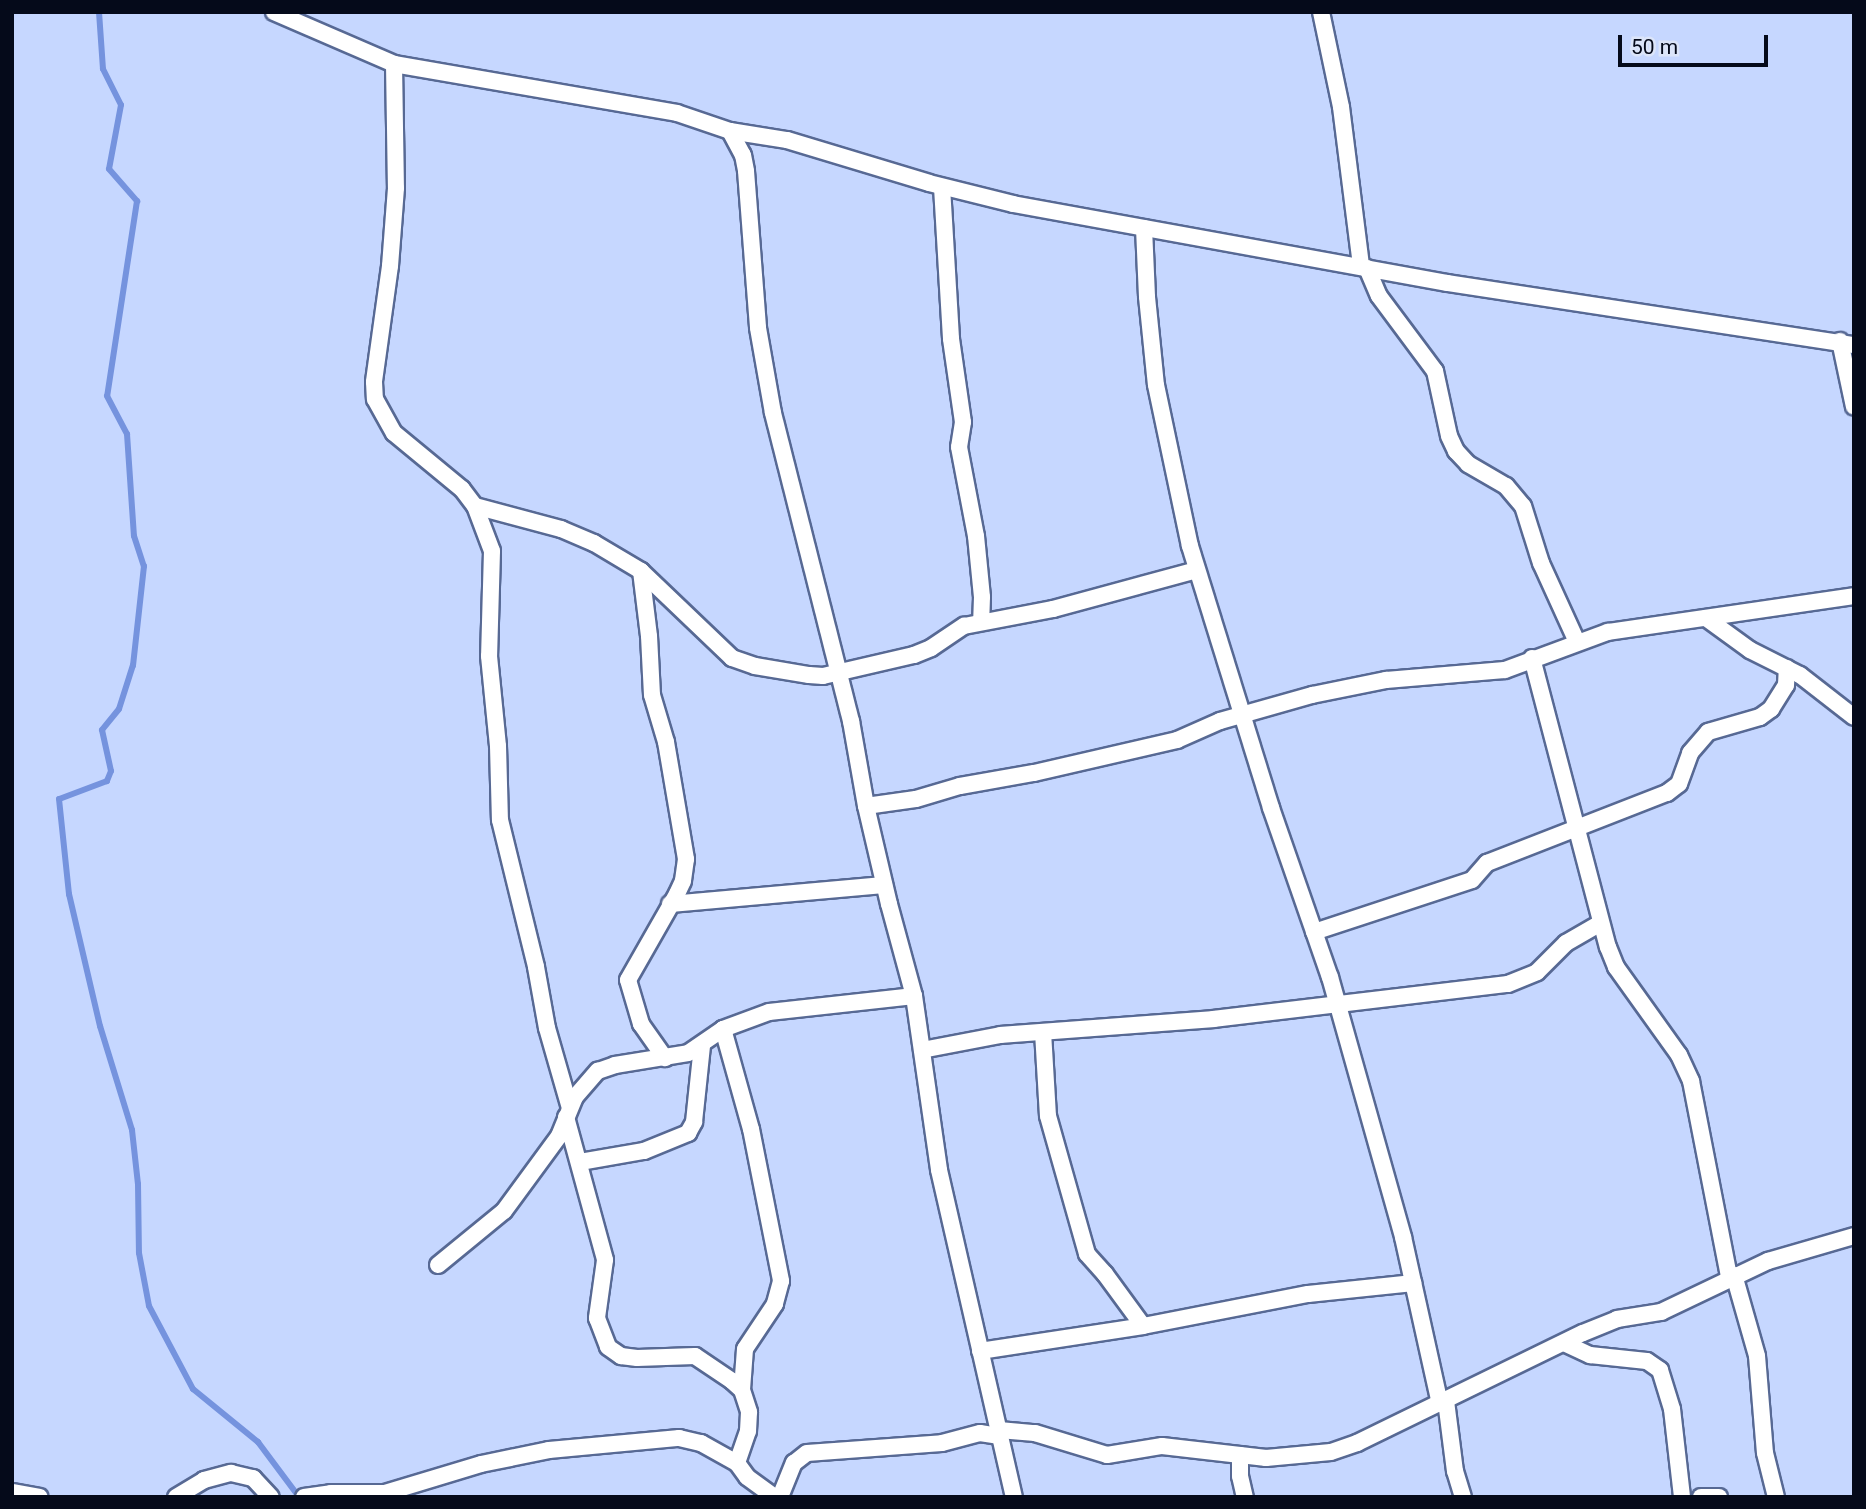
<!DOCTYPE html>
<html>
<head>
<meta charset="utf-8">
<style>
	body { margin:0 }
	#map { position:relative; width:1866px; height:1509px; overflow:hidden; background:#c6d7ff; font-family:Roboto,sans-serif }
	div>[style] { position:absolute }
	.stream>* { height:6px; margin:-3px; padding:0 3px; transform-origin:3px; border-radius:3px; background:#7593de }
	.roads { filter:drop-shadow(2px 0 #576994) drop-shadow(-2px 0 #576994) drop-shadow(0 2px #576994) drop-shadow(0 -2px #576994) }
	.minor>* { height:16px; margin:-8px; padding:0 8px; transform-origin:8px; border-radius:8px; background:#fff }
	span { translate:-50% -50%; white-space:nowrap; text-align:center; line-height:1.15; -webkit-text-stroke:6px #dce5f9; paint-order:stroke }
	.frame { position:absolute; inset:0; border:14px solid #050a1a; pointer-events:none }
	.scale { position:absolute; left:1618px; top:35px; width:150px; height:32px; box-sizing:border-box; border:4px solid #050a1a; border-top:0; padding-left:9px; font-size:21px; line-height:24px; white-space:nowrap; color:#050a1a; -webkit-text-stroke:5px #dce5f9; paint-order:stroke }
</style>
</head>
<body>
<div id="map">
	<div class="stream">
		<div style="left:99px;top:12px;width:57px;rotate:86deg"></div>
		<div style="left:103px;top:69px;width:40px;rotate:63.4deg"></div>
		<div style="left:121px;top:105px;width:65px;rotate:100.6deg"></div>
		<div style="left:109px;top:169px;width:43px;rotate:48.8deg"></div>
		<div style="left:137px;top:201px;width:197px;rotate:98.7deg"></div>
		<div style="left:107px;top:396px;width:43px;rotate:62.2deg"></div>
		<div style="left:127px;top:434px;width:102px;rotate:86.1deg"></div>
		<div style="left:134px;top:536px;width:32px;rotate:72deg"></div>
		<div style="left:144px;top:566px;width:100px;rotate:96.3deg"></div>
		<div style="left:133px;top:665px;width:46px;rotate:107.7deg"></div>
		<div style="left:119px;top:709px;width:27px;rotate:129deg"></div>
		<div style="left:102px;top:730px;width:42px;rotate:77.6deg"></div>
		<div style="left:111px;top:771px;width:11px;rotate:112deg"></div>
		<div style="left:107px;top:781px;width:51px;rotate:159.4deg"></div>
		<div style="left:59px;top:799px;width:96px;rotate:84deg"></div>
		<div style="left:69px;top:894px;width:136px;rotate:76.8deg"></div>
		<div style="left:100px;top:1026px;width:109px;rotate:72.9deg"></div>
		<div style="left:132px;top:1130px;width:54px;rotate:83.7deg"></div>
		<div style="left:138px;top:1184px;width:69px;rotate:89.2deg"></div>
		<div style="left:139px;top:1253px;width:54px;rotate:79.3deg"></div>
		<div style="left:149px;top:1306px;width:94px;rotate:62.1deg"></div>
		<div style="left:193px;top:1389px;width:84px;rotate:39.2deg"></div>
		<div style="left:258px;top:1442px;width:69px;rotate:53.3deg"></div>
	</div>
	<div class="roads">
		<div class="minor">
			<div style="left:274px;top:12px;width:131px;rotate:23.4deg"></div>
			<div style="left:394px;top:64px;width:287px;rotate:9.8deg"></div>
			<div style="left:677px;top:113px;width:56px;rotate:18.8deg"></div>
			<div style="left:730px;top:131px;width:58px;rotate:9deg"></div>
			<div style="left:787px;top:140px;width:148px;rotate:16.8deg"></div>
			<div style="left:929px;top:183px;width:87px;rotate:14deg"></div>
			<div style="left:1013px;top:204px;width:442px;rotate:10.3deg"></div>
			<div style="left:1448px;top:283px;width:411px;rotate:8.7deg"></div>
			<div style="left:1321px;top:12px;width:97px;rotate:78.1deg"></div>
			<div style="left:1341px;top:107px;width:160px;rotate:82.8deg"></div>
			<div style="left:394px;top:64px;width:124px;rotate:89.1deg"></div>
			<div style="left:396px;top:188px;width:78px;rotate:94.4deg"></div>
			<div style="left:390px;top:266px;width:117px;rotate:97.9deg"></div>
			<div style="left:374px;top:382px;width:17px;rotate:87deg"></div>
			<div style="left:375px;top:399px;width:39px;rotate:61deg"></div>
			<div style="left:394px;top:433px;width:88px;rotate:39.5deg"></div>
			<div style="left:462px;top:489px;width:21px;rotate:53deg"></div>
			<div style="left:475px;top:506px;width:48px;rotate:69.3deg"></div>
			<div style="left:492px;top:551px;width:105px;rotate:91.6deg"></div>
			<div style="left:489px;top:656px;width:90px;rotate:84.3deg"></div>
			<div style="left:498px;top:746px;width:74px;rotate:88.5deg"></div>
			<div style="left:500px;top:820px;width:151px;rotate:76.2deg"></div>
			<div style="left:536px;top:967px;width:62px;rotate:79.8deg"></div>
			<div style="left:547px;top:1028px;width:83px;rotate:74deg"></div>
			<div style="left:730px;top:131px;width:27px;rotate:62deg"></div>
			<div style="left:743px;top:155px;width:16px;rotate:79deg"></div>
			<div style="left:746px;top:171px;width:157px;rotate:85.6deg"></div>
			<div style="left:758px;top:328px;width:86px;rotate:80deg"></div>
			<div style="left:773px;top:413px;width:318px;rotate:75.8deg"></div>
			<div style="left:851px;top:721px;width:86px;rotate:80deg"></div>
			<div style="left:866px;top:806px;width:101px;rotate:76.8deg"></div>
			<div style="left:889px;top:904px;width:95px;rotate:74.8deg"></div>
			<div style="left:914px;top:996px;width:176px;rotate:81.8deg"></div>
			<div style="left:939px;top:1170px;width:335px;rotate:77.1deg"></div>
			<div style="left:942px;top:187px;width:152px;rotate:86.6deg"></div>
			<div style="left:951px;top:339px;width:84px;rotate:81.8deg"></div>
			<div style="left:963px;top:422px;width:25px;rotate:99deg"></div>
			<div style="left:959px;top:447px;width:91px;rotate:79.2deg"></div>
			<div style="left:976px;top:536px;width:61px;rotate:84.4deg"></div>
			<div style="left:982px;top:597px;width:25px;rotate:92deg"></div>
			<div style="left:1144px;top:228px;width:69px;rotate:87.5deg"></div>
			<div style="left:1147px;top:297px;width:88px;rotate:84.2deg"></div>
			<div style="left:1156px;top:385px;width:165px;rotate:78.1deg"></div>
			<div style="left:1190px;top:546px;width:274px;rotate:72.8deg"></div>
			<div style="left:1271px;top:808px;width:179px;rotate:70.8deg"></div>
			<div style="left:1330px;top:977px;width:270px;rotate:74.3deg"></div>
			<div style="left:1403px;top:1237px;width:171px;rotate:77.5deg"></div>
			<div style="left:1367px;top:268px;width:30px;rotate:67deg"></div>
			<div style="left:1379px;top:296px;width:94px;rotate:53.3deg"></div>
			<div style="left:1435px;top:371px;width:66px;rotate:77.8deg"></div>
			<div style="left:1449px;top:436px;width:17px;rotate:65deg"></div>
			<div style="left:1456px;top:451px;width:18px;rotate:47deg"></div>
			<div style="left:1468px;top:464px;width:44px;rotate:30.1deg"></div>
			<div style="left:1506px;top:486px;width:26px;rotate:50deg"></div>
			<div style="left:1523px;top:506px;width:60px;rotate:72.5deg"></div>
			<div style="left:1541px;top:563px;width:87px;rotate:65.5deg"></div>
			<div style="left:1840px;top:341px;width:67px;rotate:78deg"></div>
			<div style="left:475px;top:506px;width:89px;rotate:15deg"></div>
			<div style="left:561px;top:529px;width:36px;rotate:23deg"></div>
			<div style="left:594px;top:543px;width:55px;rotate:30.8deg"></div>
			<div style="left:641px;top:571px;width:126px;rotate:43.7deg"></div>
			<div style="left:732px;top:658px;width:24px;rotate:19deg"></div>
			<div style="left:755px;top:666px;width:55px;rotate:9.5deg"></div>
			<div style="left:809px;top:675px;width:14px;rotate:4deg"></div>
			<div style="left:823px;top:676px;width:93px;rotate:-13deg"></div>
			<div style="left:914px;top:655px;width:18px;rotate:-22deg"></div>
			<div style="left:931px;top:648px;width:40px;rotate:-34deg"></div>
			<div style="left:964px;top:626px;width:91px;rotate:-10.8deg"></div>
			<div style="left:1053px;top:609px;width:149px;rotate:-15.2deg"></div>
			<div style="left:641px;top:571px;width:65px;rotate:83deg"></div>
			<div style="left:649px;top:636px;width:59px;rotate:87.1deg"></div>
			<div style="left:652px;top:695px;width:49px;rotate:73.4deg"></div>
			<div style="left:666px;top:742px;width:119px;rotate:80.3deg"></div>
			<div style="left:686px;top:859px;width:22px;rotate:98deg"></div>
			<div style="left:683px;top:881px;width:14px;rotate:115deg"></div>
			<div style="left:677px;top:894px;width:99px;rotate:119.7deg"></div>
			<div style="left:628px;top:980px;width:46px;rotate:73.5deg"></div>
			<div style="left:641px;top:1024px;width:42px;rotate:54.8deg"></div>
			<div style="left:1706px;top:618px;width:54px;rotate:36deg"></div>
			<div style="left:1750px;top:650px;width:56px;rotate:26.6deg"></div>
			<div style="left:1800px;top:675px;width:68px;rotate:37.9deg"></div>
			<div style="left:1532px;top:658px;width:299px;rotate:75.3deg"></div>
			<div style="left:1608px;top:947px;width:22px;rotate:68deg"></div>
			<div style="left:1616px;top:967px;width:108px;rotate:54.4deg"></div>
			<div style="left:1679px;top:1055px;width:29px;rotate:65deg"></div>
			<div style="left:1691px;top:1081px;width:200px;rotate:79deg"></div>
			<div style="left:866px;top:806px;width:50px;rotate:-8deg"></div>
			<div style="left:916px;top:799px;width:46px;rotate:-16.5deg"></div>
			<div style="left:960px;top:786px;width:75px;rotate:-10deg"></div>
			<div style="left:1034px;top:773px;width:147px;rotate:-13deg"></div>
			<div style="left:1177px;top:740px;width:47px;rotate:-23.8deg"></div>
			<div style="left:1220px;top:721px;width:96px;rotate:-15.8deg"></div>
			<div style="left:1312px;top:695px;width:76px;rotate:-11.5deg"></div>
			<div style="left:1386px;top:680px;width:119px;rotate:-4.8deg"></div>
			<div style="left:1505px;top:670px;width:110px;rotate:-20.3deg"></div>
			<div style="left:1608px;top:632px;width:249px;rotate:-8.3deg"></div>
			<div style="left:670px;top:904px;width:215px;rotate:-5.1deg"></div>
			<div style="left:1314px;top:932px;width:166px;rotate:-18.2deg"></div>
			<div style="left:1472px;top:880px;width:23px;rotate:-49deg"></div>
			<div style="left:1487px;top:863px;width:193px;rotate:-21.3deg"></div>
			<div style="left:1667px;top:793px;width:15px;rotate:-37deg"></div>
			<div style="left:1679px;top:784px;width:33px;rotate:-70deg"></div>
			<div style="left:1690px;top:753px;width:28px;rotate:-49deg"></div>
			<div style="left:1708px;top:732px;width:54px;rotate:-16.1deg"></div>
			<div style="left:1760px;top:717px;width:14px;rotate:-36deg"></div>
			<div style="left:1771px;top:709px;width:28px;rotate:-58deg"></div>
			<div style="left:1786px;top:685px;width:17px;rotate:-87deg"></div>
			<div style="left:723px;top:1029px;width:104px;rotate:74.4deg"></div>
			<div style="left:751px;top:1129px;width:155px;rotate:78.8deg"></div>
			<div style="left:781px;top:1281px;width:24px;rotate:105deg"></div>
			<div style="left:775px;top:1304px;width:54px;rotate:123.7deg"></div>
			<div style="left:745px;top:1349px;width:41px;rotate:94.2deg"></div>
			<div style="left:1043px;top:1032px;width:84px;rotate:86.6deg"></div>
			<div style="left:1048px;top:1116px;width:143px;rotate:74.2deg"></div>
			<div style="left:1087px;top:1254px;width:27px;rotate:48deg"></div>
			<div style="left:1105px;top:1274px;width:64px;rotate:53.8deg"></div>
			<div style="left:922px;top:1050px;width:80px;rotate:-10.8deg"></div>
			<div style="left:1001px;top:1035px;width:213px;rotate:-4.3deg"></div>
			<div style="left:1213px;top:1019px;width:297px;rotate:-6.8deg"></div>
			<div style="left:1508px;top:984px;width:31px;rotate:-22deg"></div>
			<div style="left:1537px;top:972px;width:41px;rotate:-45deg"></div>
			<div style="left:1566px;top:943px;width:39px;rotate:-30deg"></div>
			<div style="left:566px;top:1117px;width:148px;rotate:74.7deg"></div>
			<div style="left:605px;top:1260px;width:59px;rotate:97.9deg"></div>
			<div style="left:597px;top:1318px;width:31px;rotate:69deg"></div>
			<div style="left:608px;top:1347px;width:16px;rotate:35deg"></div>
			<div style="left:621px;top:1356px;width:16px;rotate:7deg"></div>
			<div style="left:637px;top:1358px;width:58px;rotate:-2deg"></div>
			<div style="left:695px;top:1356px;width:45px;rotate:34deg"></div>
			<div style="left:732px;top:1381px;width:13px;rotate:42deg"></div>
			<div style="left:742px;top:1390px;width:23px;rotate:72deg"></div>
			<div style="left:749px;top:1412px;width:19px;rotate:93deg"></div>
			<div style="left:748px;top:1431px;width:34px;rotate:109deg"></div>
			<div style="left:737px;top:1463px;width:17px;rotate:54deg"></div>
			<div style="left:747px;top:1477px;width:34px;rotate:36deg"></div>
			<div style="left:580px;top:1162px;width:65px;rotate:-9.8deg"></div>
			<div style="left:644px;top:1151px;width:48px;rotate:-22.2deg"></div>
			<div style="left:688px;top:1133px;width:13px;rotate:-61deg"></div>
			<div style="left:694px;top:1122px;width:76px;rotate:-84deg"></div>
			<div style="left:438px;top:1265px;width:85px;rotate:-39.3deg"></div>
			<div style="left:504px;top:1211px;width:93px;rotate:-53.7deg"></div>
			<div style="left:559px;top:1136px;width:42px;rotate:-67.7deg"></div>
			<div style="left:575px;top:1097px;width:35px;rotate:-49deg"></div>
			<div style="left:598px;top:1071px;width:18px;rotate:-19deg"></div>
			<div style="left:615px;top:1065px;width:74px;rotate:-9.3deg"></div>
			<div style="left:688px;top:1053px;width:42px;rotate:-34.4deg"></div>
			<div style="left:723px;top:1029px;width:49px;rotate:-20.3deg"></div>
			<div style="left:769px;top:1012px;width:146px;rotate:-6.3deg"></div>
			<div style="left:1734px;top:1275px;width:84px;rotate:74.1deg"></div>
			<div style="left:1757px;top:1356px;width:97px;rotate:85.3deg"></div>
			<div style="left:1765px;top:1453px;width:45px;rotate:76deg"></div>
			<div style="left:1564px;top:1343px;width:29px;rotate:25deg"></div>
			<div style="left:1590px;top:1355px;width:57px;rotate:6deg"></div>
			<div style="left:1647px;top:1361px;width:16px;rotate:35deg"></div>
			<div style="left:1660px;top:1370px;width:41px;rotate:72.9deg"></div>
			<div style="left:1672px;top:1409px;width:89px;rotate:83.5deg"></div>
			<div style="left:980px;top:1351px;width:165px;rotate:-8.7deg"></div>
			<div style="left:1143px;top:1326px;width:168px;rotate:-11deg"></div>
			<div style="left:1308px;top:1294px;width:106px;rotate:-6deg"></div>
			<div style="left:1446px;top:1401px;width:71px;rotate:82.7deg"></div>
			<div style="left:1455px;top:1471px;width:27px;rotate:73deg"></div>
			<div style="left:999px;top:1430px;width:36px;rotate:5deg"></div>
			<div style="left:1035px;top:1433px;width:75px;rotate:17deg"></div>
			<div style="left:1107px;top:1455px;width:56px;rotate:-9.3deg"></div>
			<div style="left:1162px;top:1446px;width:105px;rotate:6.6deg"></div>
			<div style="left:1266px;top:1458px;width:65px;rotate:-5.3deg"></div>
			<div style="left:1331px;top:1452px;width:28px;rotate:-19deg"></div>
			<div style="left:1357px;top:1443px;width:251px;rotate:-26deg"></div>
			<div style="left:1583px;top:1333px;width:37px;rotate:-22deg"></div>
			<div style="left:1617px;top:1319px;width:45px;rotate:-9deg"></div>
			<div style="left:1661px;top:1312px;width:119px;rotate:-25.5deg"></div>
			<div style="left:1768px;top:1261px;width:90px;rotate:-16.2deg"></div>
			<div style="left:1240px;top:1455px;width:21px;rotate:90deg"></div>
			<div style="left:1240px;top:1476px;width:22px;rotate:77deg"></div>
			<div style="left:12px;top:1492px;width:28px;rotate:10deg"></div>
			<div style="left:176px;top:1497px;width:33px;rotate:-31deg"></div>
			<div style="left:204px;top:1480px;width:28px;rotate:-15deg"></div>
			<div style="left:231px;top:1473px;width:23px;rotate:13deg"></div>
			<div style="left:253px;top:1478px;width:26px;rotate:47deg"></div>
			<div style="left:304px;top:1497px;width:27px;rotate:-8deg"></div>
			<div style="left:331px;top:1493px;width:54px"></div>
			<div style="left:385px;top:1493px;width:100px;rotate:-16.8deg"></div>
			<div style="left:481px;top:1464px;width:69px;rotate:-11.6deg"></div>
			<div style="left:549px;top:1450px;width:131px;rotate:-5.3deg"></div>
			<div style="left:679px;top:1438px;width:23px;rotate:13deg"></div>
			<div style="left:701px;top:1443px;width:41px;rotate:29.1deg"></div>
			<div style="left:780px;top:1497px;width:37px;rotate:-68deg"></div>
			<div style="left:794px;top:1463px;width:16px;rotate:-38deg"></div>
			<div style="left:807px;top:1453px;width:135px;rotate:-4.2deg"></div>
			<div style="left:942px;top:1443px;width:39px;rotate:-15deg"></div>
			<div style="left:980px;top:1433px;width:20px;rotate:9deg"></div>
			<div style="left:1701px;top:1497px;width:18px"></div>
		</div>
	</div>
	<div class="frame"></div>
	<div class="scale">50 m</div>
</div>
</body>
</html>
